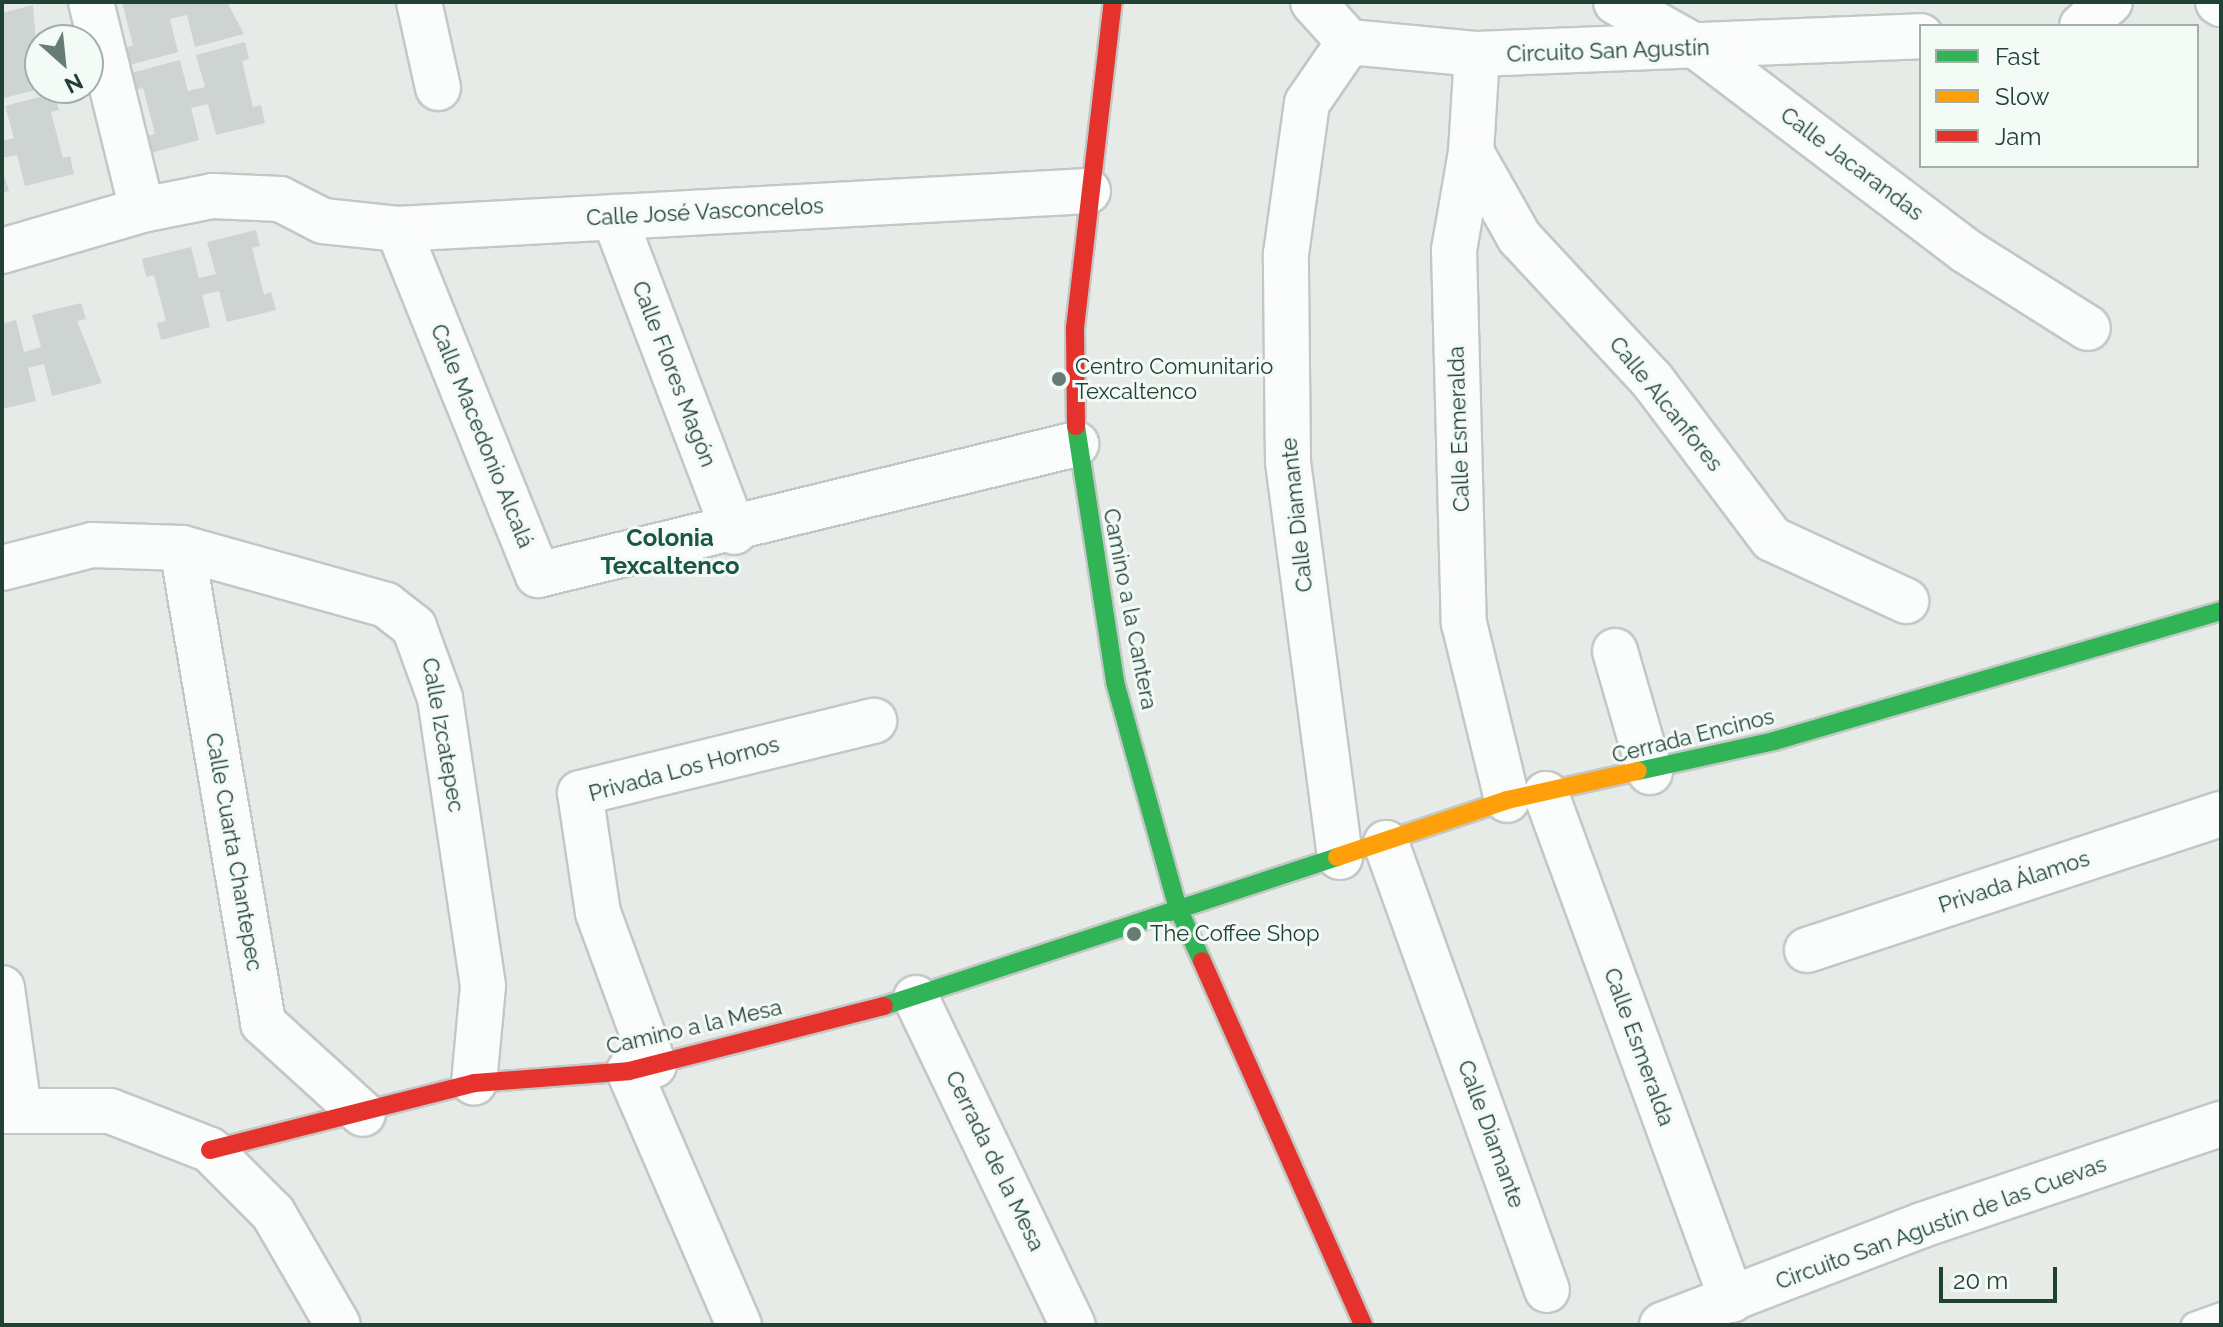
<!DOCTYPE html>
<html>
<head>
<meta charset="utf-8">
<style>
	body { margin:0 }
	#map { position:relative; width:2223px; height:1327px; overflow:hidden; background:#e6ebe8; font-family:Raleway,sans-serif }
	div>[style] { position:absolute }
	.building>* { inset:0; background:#cdd4d1 }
	.roads { filter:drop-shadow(2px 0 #c3c8c5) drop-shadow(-2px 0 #c3c8c5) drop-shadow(0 2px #c3c8c5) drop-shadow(0 -2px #c3c8c5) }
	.lane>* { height:24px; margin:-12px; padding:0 12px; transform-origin:12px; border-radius:12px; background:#fbfcfc }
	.street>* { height:44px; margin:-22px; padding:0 22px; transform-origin:22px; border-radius:22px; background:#fbfcfc }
	.fast>* { height:18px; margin:-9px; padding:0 9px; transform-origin:9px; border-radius:9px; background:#30b455 }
	.slow>* { height:18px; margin:-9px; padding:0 9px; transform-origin:9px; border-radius:9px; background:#ff9f0a }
	.jam>* { height:18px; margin:-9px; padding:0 9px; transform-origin:9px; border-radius:9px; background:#e5322d }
	.dots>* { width:22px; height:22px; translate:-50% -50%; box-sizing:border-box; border:4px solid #f4faf6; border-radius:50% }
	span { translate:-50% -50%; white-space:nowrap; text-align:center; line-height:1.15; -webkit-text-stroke:6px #f4faf6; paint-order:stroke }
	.street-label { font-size:22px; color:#204235 }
	.poi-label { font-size:22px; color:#204235 }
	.left { translate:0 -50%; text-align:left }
	.neighbourhood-label { font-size:24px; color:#195742; font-weight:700 }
	.frame { position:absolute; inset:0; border:4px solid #204235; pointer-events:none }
	.legend { position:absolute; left:1919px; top:24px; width:280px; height:144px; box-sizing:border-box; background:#f4faf6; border:2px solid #9fb0a9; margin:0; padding:10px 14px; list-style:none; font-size:24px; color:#204235 }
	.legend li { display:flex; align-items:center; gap:16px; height:40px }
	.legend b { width:40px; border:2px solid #9fb0a9 }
	.north { position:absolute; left:24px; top:24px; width:80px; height:80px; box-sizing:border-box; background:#f4faf6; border:2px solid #9fb0a9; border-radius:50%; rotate:153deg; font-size:22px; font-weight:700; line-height:32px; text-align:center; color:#204235 }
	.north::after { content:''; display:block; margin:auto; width:28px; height:36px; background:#657d74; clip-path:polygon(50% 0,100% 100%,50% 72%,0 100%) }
	.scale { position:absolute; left:1939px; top:1267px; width:118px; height:36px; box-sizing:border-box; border:4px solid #204235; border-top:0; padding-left:10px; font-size:24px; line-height:28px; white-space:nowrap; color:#204235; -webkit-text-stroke:6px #f4faf6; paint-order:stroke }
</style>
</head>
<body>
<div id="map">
	<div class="building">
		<div style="clip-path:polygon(122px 2px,227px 2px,244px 34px,195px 47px,187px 15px,170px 19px,178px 52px,130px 65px,125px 48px,133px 45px)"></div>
		<div style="clip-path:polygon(33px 5px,40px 89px,4px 98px,2px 13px)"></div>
		<div style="clip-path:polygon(245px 42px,249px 59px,242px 61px,253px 107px,261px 105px,265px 123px,216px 135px,208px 104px,191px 108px,199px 140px,151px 153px,146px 136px,155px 134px,143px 88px,135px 90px,131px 73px,180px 60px,188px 91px,205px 87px,196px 55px)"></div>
		<div style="clip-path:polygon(54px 93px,59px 110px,51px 112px,63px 158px,70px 156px,74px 174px,25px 186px,17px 155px,2px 158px,2px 141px,14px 138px,5px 106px)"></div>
		<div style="clip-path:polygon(2px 169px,9px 191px,2px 193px)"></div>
		<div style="clip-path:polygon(256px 230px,260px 246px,252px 248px,264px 295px,271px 292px,276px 310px,227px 322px,219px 291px,202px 295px,210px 327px,161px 340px,157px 323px,166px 321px,154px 275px,146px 277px,142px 259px,191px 247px,199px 278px,216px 274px,207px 242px)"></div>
		<div style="clip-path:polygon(81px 303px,86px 319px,77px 321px,102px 383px,52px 396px,44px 364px,28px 368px,36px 401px,2px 409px,2px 324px,16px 320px,24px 352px,41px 347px,32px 315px)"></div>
	</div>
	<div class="roads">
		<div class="lane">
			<div style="left:2194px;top:1325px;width:29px;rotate:-20deg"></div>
		</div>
		<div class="street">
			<div style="left:91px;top:2px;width:214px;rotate:76.2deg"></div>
			<div style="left:142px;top:210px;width:72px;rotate:-11.2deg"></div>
			<div style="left:213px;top:196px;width:67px;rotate:2.6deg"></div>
			<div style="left:280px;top:199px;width:48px;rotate:27.1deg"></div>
			<div style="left:323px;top:221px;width:75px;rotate:6.1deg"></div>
			<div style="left:398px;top:229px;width:691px;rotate:-3.15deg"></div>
			<div style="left:419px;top:2px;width:88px;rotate:77.5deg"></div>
			<div style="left:1313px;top:2px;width:54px;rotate:48deg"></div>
			<div style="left:1349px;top:42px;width:129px;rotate:5.4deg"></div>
			<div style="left:1477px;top:54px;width:444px;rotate:-2.3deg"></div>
			<div style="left:1616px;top:2px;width:96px;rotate:29.2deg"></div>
			<div style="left:1700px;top:49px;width:334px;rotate:37.2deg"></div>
			<div style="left:1966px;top:251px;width:144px;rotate:32.3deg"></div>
			<div style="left:2218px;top:2px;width:4px;rotate:34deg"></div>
			<div style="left:2082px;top:26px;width:37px;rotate:-41deg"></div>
			<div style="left:1477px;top:54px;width:98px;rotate:93.5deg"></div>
			<div style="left:1471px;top:152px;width:99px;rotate:99.8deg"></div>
			<div style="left:1454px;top:250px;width:373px;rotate:88.5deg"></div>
			<div style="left:1464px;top:623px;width:182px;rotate:76.3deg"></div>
			<div style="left:1471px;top:152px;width:98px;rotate:60.5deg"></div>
			<div style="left:1519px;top:237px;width:195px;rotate:47.1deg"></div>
			<div style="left:1652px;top:380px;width:199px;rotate:53deg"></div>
			<div style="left:1772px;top:539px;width:148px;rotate:24.8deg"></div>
			<div style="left:614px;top:217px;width:337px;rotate:69.1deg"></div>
			<div style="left:398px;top:229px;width:373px;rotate:68deg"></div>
			<div style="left:538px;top:575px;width:554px;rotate:-13.68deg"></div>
			<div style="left:2px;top:251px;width:146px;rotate:-16.3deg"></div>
			<div style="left:182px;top:548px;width:482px;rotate:80.3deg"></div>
			<div style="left:263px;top:1023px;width:135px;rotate:42.3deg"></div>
			<div style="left:2px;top:568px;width:93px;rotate:-14.3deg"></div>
			<div style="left:92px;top:545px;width:90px;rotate:1.9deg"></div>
			<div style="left:182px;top:548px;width:212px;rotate:15.6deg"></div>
			<div style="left:386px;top:605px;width:36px;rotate:38deg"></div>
			<div style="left:414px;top:627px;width:76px;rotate:69.9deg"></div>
			<div style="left:440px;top:698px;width:291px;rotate:81.5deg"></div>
			<div style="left:483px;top:986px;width:97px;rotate:95.3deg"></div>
			<div style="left:1615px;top:651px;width:126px;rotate:73.9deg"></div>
			<div style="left:1546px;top:794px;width:539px;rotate:69.82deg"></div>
			<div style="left:1386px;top:843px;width:475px;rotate:70.2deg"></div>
			<div style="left:1340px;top:857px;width:398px;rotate:-97.5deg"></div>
			<div style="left:1288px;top:462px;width:208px;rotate:-90.6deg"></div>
			<div style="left:1286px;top:254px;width:152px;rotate:-82.1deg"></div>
			<div style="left:1307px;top:103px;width:74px;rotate:-55.5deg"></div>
			<div style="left:1807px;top:950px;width:436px;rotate:-18.2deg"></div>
			<div style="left:2px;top:988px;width:122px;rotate:82deg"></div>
			<div style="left:916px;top:998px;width:363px;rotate:64.4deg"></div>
			<div style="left:654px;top:1065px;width:162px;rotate:-110.2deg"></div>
			<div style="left:598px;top:913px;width:121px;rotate:-98.5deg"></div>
			<div style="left:580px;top:793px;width:303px;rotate:-13.8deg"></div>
			<div style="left:629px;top:1071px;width:277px;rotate:66.6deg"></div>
			<div style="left:2px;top:1111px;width:108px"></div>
			<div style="left:110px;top:1111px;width:107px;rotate:21.3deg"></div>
			<div style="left:210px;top:1150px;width:89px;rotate:45deg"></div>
			<div style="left:273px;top:1213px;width:129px;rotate:59.9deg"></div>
			<div style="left:1662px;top:1325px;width:279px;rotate:-21deg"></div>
			<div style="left:1922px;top:1225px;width:316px;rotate:-18.7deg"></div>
		</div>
		<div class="fast">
			<div style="left:1076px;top:426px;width:259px;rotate:81.3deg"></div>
			<div style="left:1115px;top:682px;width:232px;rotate:74.5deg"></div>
			<div style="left:1177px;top:906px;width:60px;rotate:65.6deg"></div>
			<div style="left:1638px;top:771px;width:139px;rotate:-12.4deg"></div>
			<div style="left:1774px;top:741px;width:466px;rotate:-16.2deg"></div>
			<div style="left:884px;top:1006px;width:477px;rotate:-18.2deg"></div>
		</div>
		<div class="slow">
			<div style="left:1337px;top:857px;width:179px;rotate:-18.5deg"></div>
			<div style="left:1507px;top:800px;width:134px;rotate:-12.5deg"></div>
		</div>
		<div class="jam">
			<div style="left:1076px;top:426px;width:98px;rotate:-90.6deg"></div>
			<div style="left:1075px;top:328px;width:328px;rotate:-83.4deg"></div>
			<div style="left:1202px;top:961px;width:398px;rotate:66.1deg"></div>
			<div style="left:210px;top:1150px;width:272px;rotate:-14.2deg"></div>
			<div style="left:474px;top:1083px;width:155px;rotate:-4.4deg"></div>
			<div style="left:629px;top:1071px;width:263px;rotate:-14.3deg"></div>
		</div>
	</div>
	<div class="dots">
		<div style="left:1059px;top:379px;background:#657d74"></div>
		<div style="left:1134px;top:934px;background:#657d74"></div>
	</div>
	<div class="street-label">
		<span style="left:1608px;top:51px;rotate:-2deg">Circuito San Agustín</span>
		<span style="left:1852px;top:164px;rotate:37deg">Calle Jacarandas</span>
		<span style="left:705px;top:212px;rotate:-3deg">Calle José Vasconcelos</span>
		<span style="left:674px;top:374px;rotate:69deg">Calle Flores Magón</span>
		<span style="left:1666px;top:404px;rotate:51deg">Calle Alcanfores</span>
		<span style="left:1459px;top:429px;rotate:-92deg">Calle Esmeralda</span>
		<span style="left:482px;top:436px;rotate:68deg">Calle Macedonio Alcalá</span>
		<span style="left:1297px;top:515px;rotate:-96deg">Calle Diamante</span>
		<span style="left:1130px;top:609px;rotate:79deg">Camino a la Cantera</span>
		<span style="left:443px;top:735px;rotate:80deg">Calle Izcatepec</span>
		<span style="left:1693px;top:736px;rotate:-14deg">Cerrada Encinos</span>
		<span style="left:684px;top:769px;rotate:-15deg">Privada Los Hornos</span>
		<span style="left:234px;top:852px;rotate:80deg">Calle Cuarta Chantepec</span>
		<span style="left:2014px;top:882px;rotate:-18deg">Privada Álamos</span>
		<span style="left:694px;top:1027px;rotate:-13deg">Camino a la Mesa</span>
		<span style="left:1639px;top:1047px;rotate:70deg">Calle Esmeralda</span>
		<span style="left:1491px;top:1134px;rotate:70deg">Calle Diamante</span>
		<span style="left:995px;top:1161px;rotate:64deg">Cerrada de la Mesa</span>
		<span style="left:1941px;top:1223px;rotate:-20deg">Circuito San Agustín de las Cuevas</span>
	</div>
	<div class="poi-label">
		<span class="left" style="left:1075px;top:379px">Centro Comunitario<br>Texcaltenco</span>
		<span class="left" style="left:1150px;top:934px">The Coffee Shop</span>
	</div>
	<div class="neighbourhood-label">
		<span style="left:670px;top:552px">Colonia<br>Texcaltenco</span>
	</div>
	<div class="frame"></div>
	<ul class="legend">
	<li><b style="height:10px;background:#30b455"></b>Fast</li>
	<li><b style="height:10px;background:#ff9f0a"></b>Slow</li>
	<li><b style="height:10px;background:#e5322d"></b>Jam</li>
	</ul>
	<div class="north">N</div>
	<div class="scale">20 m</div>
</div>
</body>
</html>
